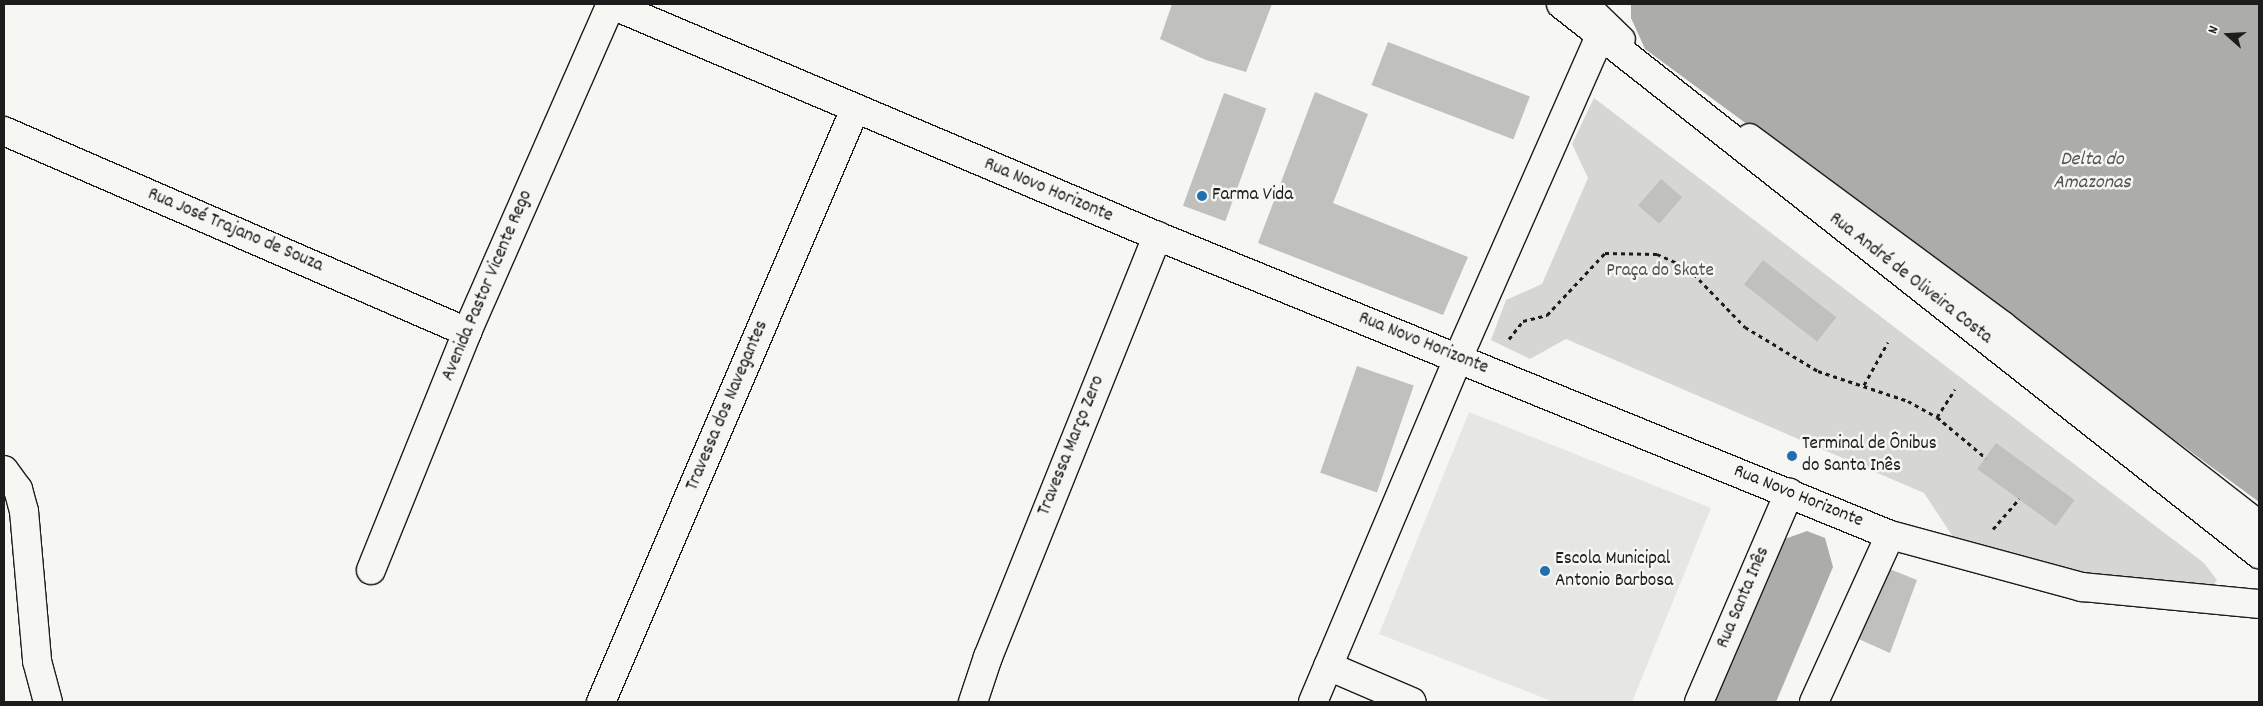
<!DOCTYPE html>
<html>
<head>
<meta charset="utf-8">
<style>
	body { margin:0 }
	#map { position:relative; width:2263px; height:706px; overflow:hidden; background:#f6f6f2; font-family:Dekko,sans-serif }
	div>[style] { position:absolute }
	.built>* { inset:0; background:#e6e6e2 }
	.green>* { inset:0; background:#d6d6d2 }
	.water>* { inset:0; background:#acaca9 }
	.building>* { inset:0; background:#c0c0bd; transform-origin:0 0 }
	.path>* { height:3px; margin-top:-1.5px; transform-origin:0; background:repeating-linear-gradient(90deg,#1c1c1c 0 4px,transparent 0 8px) }
	.roads { filter:drop-shadow(1px 0 #1c1c1c) drop-shadow(-1px 0 #1c1c1c) drop-shadow(0 1px #1c1c1c) drop-shadow(0 -1px #1c1c1c) }
	.pedestrian>* { height:25px; margin:-12.5px; padding:0 12.5px; transform-origin:12.5px; border-radius:12.5px; background:#f6f6f2 }
	.minor>* { height:28px; margin:-14px; padding:0 14px; transform-origin:14px; border-radius:14px; background:#f6f6f2 }
	.secondary>* { height:28px; margin:-14px; padding:0 14px; transform-origin:14px; border-radius:14px; background:#f6f6f2 }
	.dots>* { width:14px; height:14px; translate:-50% -50%; box-sizing:border-box; border:2px solid #f6f6f2; border-radius:50% }
	span { translate:-50% -50%; white-space:nowrap; text-align:center; line-height:1.15; -webkit-text-stroke:5px #f6f6f2; paint-order:stroke }
	.street-label { font-size:19px; color:#1c1c1c }
	.poi-label { font-size:19px; color:#1c1c1c }
	.left { translate:0 -50%; text-align:left }
	.park-label { font-size:19px; color:#545453 }
	.water-label { font-size:20px; color:#565654; font-style:italic }
	.frame { position:absolute; inset:0; border:5px solid #1c1c1c; pointer-events:none }
	.north { position:absolute; left:2203px; top:10px; width:50px; height:50px; -webkit-text-stroke:4px #f6f6f2; paint-order:stroke; rotate:289deg; font-size:14px; font-weight:700; line-height:20px; text-align:center; color:#1c1c1c }
	.north::after { content:''; display:block; margin:auto; width:18px; height:22px; background:#1c1c1c; clip-path:polygon(50% 0,100% 100%,50% 72%,0 100%) }
</style>
</head>
<body>
<div id="map">
	<div class="built">
		<div style="clip-path:polygon(1469px 412px,1711px 508px,1632px 702px,1554px 702px,1379px 634px)"></div>
	</div>
	<div class="green">
		<div style="clip-path:polygon(1594px 98px,2204px 563px,2217px 580px,2204px 596px,2054px 568px,1955px 540px,1924px 493px,1566px 339px,1530px 359px,1491px 340px,1506px 300px,1542px 284px,1588px 178px,1572px 144px)"></div>
	</div>
	<div class="water">
		<div style="clip-path:polygon(1631px 4px,2259px 4px,2259px 502px,1645px 49px,1631px 18px)"></div>
		<div style="clip-path:polygon(1807px 531px,1825px 538px,1833px 567px,1776px 702px,1713px 702px,1782px 540px)"></div>
	</div>
	<div class="building">
		<div style="clip-path:polygon(1172px 4px,1272px 4px,1246px 72px,1206px 60px,1160px 39px)"></div>
		<div style="left:1388px;top:42px;width:152px;height:46px;rotate:21deg"></div>
		<div style="clip-path:polygon(1315px 92px,1368px 114px,1333px 203px,1468px 257px,1443px 315px,1258px 243px)"></div>
		<div style="left:1224px;top:93px;width:45px;height:120px;rotate:20deg"></div>
		<div style="left:1661px;top:179px;width:28px;height:35px;rotate:41deg"></div>
		<div style="left:1763px;top:260px;width:93px;height:31px;rotate:38deg"></div>
		<div style="left:1357px;top:366px;width:60px;height:113px;rotate:19deg"></div>
		<div style="left:1996px;top:443px;width:97px;height:32px;rotate:36deg"></div>
		<div style="clip-path:polygon(1877px 564px,1917px 580px,1890px 653px,1845px 633px)"></div>
	</div>
	<div class="path">
		<div style="left:1509px;top:339px;width:23px;rotate:-52deg"></div>
		<div style="left:1523px;top:321px;width:25px;rotate:-14deg"></div>
		<div style="left:1547px;top:315px;width:85px;rotate:-46.9deg"></div>
		<div style="left:1605px;top:253px;width:52px;rotate:1.1deg"></div>
		<div style="left:1657px;top:254px;width:34px;rotate:24deg"></div>
		<div style="left:1688px;top:268px;width:82px;rotate:46deg"></div>
		<div style="left:1745px;top:327px;width:85px;rotate:31.1deg"></div>
		<div style="left:1818px;top:371px;width:95px;rotate:18.4deg"></div>
		<div style="left:1908px;top:401px;width:33px;rotate:29deg"></div>
		<div style="left:1937px;top:417px;width:64px;rotate:39.9deg"></div>
		<div style="left:1864px;top:385px;width:49px;rotate:-60.8deg"></div>
		<div style="left:1937px;top:417px;width:33px;rotate:-57deg"></div>
		<div style="left:1993px;top:529px;width:40px;rotate:-49deg"></div>
	</div>
	<div class="roads">
		<div class="pedestrian">
			<div style="left:1586px;top:4px;width:50px;rotate:44.2deg"></div>
			<div style="left:1749px;top:136px;width:316px;rotate:36.5deg"></div>
			<div style="left:2003px;top:324px;width:324px;rotate:37.9deg"></div>
		</div>
		<div class="minor">
			<div style="left:610px;top:4px;width:594px;rotate:22.98deg"></div>
			<div style="left:1157px;top:236px;width:792px;rotate:22.19deg"></div>
			<div style="left:1890px;top:535px;width:199px;rotate:15.2deg"></div>
			<div style="left:2082px;top:587px;width:178px;rotate:5.5deg"></div>
			<div style="left:4px;top:131px;width:505px;rotate:23.47deg"></div>
			<div style="left:4px;top:470px;width:24px;rotate:54deg"></div>
			<div style="left:18px;top:489px;width:23px;rotate:75deg"></div>
			<div style="left:24px;top:511px;width:151px;rotate:85deg"></div>
			<div style="left:37px;top:661px;width:42px;rotate:75deg"></div>
			<div style="left:371px;top:570px;width:257px;rotate:-68deg"></div>
			<div style="left:467px;top:332px;width:358px;rotate:-66.3deg"></div>
			<div style="left:1328px;top:666px;width:91px;rotate:23.2deg"></div>
			<div style="left:601px;top:702px;width:645px;rotate:-66.81deg"></div>
			<div style="left:973px;top:702px;width:47px;rotate:-71.6deg"></div>
			<div style="left:988px;top:657px;width:454px;rotate:-68.1deg"></div>
			<div style="left:1313px;top:702px;width:373px;rotate:-67.1deg"></div>
			<div style="left:1458px;top:358px;width:352px;rotate:-66.2deg"></div>
			<div style="left:1699px;top:702px;width:228px;rotate:-66.7deg"></div>
			<div style="left:1814px;top:702px;width:183px;rotate:-65.5deg"></div>
		</div>
		<div class="secondary">
			<div style="left:1561px;top:4px;width:889px;rotate:38.24deg"></div>
		</div>
	</div>
	<div class="dots">
		<div style="left:1202px;top:196px;background:#1f6fb2"></div>
		<div style="left:1792px;top:456px;background:#1f6fb2"></div>
		<div style="left:1545px;top:571px;background:#1f6fb2"></div>
	</div>
	<div class="street-label">
		<span style="left:1048px;top:191px;rotate:23deg">Rua Novo Horizonte</span>
		<span style="left:235px;top:231px;rotate:23deg">Rua José Trajano de Souza</span>
		<span style="left:1910px;top:279px;rotate:38deg">Rua André de Oliveira Costa</span>
		<span style="left:488px;top:286px;rotate:-67deg">Avenida Pastor Vicente Rego</span>
		<span style="left:1423px;top:344px;rotate:22deg">Rua Novo Horizonte</span>
		<span style="left:728px;top:406px;rotate:-67deg">Travessa dos Navegantes</span>
		<span style="left:1072px;top:446px;rotate:-68deg">Travessa Março Zero</span>
		<span style="left:1798px;top:497px;rotate:22deg">Rua Novo Horizonte</span>
		<span style="left:1744px;top:598px;rotate:-67deg">Rua Santa Inês</span>
	</div>
	<div class="poi-label">
		<span class="left" style="left:1212px;top:196px">Farma Vida</span>
		<span class="left" style="left:1802px;top:456px">Terminal de Ônibus<br>do Santa Inês</span>
		<span class="left" style="left:1555px;top:571px">Escola Municipal<br>Antonio Barbosa</span>
	</div>
	<div class="park-label">
		<span style="left:1660px;top:272px">Praça do Skate</span>
	</div>
	<div class="water-label">
		<span style="left:2092px;top:172px">Delta do<br>Amazonas</span>
	</div>
	<div class="frame"></div>
	<div class="north">N</div>
</div>
</body>
</html>
